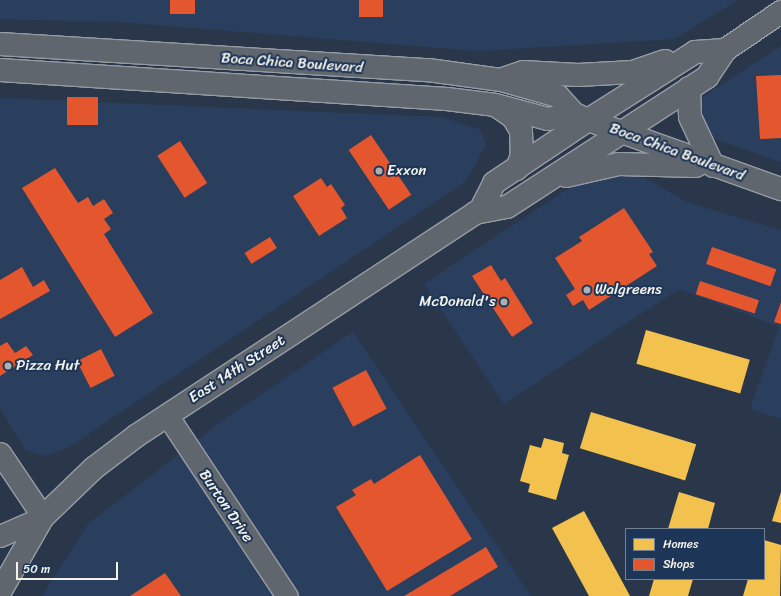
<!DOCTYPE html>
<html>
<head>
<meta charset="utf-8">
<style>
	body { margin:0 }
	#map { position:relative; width:781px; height:596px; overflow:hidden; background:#2a374a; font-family:Sriracha,sans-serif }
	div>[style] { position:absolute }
	.built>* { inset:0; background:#2a3f5d }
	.homes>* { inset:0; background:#f2c14e; transform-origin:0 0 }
	.shops>* { inset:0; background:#e4572e; transform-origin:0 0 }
	.roads { filter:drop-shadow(1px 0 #979ca3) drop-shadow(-1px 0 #979ca3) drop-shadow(0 1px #979ca3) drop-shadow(0 -1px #979ca3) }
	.minor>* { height:21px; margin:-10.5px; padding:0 10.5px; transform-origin:10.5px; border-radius:10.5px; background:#60666e }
	.major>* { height:22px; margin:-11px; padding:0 11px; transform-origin:11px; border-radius:11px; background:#60666e }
	.dots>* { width:11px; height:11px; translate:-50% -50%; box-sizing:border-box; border:2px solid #1d3557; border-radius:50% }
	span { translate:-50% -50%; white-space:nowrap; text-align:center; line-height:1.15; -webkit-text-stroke:4px #1d3557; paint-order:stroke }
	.street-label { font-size:15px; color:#f4f1e8 }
	.poi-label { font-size:15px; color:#f4f1e8 }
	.left { translate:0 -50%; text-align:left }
	.right { translate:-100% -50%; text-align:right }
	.legend { position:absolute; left:625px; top:528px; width:140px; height:52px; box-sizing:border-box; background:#1d3557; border:1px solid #738091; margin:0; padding:5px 7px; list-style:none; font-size:12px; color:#f4f1e8 }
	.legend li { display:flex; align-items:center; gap:8px; height:20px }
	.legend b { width:20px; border:1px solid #738091 }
	.scale { position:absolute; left:16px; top:562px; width:102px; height:18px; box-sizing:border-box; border:2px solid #f4f1e8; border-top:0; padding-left:5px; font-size:12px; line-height:14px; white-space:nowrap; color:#f4f1e8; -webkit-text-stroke:3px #1d3557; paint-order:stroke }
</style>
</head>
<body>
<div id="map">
	<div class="built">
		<div style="clip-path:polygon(0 0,738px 0,674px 39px,478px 51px,118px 22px,0 19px)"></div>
		<div style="clip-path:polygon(781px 46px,781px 162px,706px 136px,698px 117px,703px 97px)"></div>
		<div style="clip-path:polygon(0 98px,441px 117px,481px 130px,486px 145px,466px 181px,68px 448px,46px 456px,25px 450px,0 408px)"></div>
		<div style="clip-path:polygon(619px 164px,689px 203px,781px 230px,781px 419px,750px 409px,779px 327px,679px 289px,504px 404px,424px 284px,566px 190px)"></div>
		<div style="clip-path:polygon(353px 332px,531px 596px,42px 596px,88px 524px,226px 418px)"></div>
	</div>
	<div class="homes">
		<div style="left:646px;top:330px;width:108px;height:35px;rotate:16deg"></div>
		<div style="left:591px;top:412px;width:110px;height:38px;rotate:17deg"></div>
		<div style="clip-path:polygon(544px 438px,564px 443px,562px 453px,569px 455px,556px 500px,528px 492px,530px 484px,520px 481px,530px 445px,541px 448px)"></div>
		<div style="clip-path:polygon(679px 492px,715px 503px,708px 529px,668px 529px)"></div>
		<div style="clip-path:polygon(781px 492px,781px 523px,772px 521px)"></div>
		<div style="clip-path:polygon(584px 511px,630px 596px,589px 596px,552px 528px)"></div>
		<div style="clip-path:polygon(764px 540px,781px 545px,780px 596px,743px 596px,748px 579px,764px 579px)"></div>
		<div style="clip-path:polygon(654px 579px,693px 579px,688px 596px,649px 596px)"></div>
	</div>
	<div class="shops">
		<div style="left:170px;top:0;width:25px;height:14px"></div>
		<div style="left:359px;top:0;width:24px;height:17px"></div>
		<div style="clip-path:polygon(781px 75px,781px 138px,760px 139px,756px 76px)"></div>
		<div style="left:67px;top:97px;width:31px;height:28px"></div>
		<div style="left:371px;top:135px;width:72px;height:27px;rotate:56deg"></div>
		<div style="left:180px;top:141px;width:50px;height:27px;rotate:57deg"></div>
		<div style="clip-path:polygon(55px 168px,78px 203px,88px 197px,93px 206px,104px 199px,113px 213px,104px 219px,111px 229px,104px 234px,153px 313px,115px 337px,22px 188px)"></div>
		<div style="clip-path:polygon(321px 178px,327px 187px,331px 184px,345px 205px,341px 208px,347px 218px,319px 236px,293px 196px)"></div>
		<div style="clip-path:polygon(624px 208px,653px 252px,649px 254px,657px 266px,589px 310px,583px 300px,573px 306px,566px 295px,575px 289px,555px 258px,582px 241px,579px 237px)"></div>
		<div style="left:270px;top:237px;width:13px;height:30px;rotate:58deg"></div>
		<div style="left:712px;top:247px;width:68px;height:18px;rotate:19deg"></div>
		<div style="clip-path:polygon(491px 265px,501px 281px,505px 278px,533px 323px,512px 337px,472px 276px)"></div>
		<div style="clip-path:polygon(22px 267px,33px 287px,44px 280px,50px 291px,0 319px,0 280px)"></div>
		<div style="left:700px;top:281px;width:62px;height:14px;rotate:18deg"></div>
		<div style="clip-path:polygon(781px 302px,781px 324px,774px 322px)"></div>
		<div style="clip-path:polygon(7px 342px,15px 353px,26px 346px,33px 355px,0 376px,0 346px)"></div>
		<div style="left:101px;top:349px;width:30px;height:27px;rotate:63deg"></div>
		<div style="left:366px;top:370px;width:44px;height:38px;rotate:62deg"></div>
		<div style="clip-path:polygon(420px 455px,472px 539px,387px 591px,336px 507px,356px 495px,352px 490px,371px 479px,374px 484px)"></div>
		<div style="clip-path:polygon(486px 547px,498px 567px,450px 596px,404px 596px)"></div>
		<div style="clip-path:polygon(165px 573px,181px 596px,130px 596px)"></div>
	</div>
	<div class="roads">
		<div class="minor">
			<div style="left:167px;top:415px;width:217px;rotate:56.5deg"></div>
			<div style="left:0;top:453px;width:77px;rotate:56.1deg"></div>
			<div style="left:43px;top:517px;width:47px;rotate:156.2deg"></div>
		</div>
		<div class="major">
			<div style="left:0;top:44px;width:429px;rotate:3.5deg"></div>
			<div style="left:428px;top:70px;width:74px;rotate:7.8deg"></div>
			<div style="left:501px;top:80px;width:59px;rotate:15.7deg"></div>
			<div style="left:558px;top:96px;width:24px;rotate:48deg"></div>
			<div style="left:574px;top:114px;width:15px;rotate:23deg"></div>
			<div style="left:588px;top:120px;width:205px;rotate:19.7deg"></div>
			<div style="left:0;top:70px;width:448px;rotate:3.7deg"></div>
			<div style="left:447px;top:99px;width:49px;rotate:7deg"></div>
			<div style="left:496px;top:105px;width:54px;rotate:15.1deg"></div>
			<div style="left:548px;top:119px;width:26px;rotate:-11deg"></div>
			<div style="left:503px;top:79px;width:21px;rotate:-19deg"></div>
			<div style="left:523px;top:72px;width:55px;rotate:3.1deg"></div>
			<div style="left:578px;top:75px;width:55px;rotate:-3.1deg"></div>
			<div style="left:633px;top:72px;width:34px;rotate:-19deg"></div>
			<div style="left:689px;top:88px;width:29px;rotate:88deg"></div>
			<div style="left:690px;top:117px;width:54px;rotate:64.9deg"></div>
			<div style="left:498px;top:107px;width:18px;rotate:34deg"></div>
			<div style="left:513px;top:117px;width:16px;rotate:60deg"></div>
			<div style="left:521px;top:131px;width:24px;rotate:88deg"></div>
			<div style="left:522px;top:155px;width:15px;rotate:110deg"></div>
			<div style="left:566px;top:176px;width:54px;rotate:-12.8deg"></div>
			<div style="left:619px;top:164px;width:77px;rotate:1.5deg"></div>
			<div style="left:481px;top:209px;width:29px;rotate:-63deg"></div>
			<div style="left:494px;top:183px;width:113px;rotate:-33.8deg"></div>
			<div style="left:588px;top:120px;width:127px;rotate:-32.4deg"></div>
			<div style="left:695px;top:52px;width:30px;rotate:-4deg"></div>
			<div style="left:0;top:592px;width:86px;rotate:-60.2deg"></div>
			<div style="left:43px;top:517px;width:71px;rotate:-43.9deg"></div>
			<div style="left:94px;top:468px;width:53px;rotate:-37.3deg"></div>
			<div style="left:136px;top:436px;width:406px;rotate:-33.3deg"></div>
			<div style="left:475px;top:213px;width:33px;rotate:-11deg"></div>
			<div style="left:507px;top:207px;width:239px;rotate:-33deg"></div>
			<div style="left:707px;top:77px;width:32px;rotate:-56deg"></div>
			<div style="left:725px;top:50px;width:68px;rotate:-34.2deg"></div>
		</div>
	</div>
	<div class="dots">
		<div style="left:379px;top:171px;background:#adb0b1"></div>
		<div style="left:587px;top:290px;background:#adb0b1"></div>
		<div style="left:504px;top:302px;background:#adb0b1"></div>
		<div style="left:8px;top:366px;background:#adb0b1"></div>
	</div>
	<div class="street-label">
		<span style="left:292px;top:63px;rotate:4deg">Boca Chica Boulevard</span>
		<span style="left:677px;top:152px;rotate:20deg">Boca Chica Boulevard</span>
		<span style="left:237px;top:369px;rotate:-33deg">East 14th Street</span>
		<span style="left:226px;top:506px;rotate:56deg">Burton Drive</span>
	</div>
	<div class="poi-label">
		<span class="left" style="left:387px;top:171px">Exxon</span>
		<span class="left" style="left:595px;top:290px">Walgreens</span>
		<span class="right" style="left:496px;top:302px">McDonald's</span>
		<span class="left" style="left:16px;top:366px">Pizza Hut</span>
	</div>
	<ul class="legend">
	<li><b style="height:11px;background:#f2c14e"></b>Homes</li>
	<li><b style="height:11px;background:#e4572e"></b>Shops</li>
	</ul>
	<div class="scale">50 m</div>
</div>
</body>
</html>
